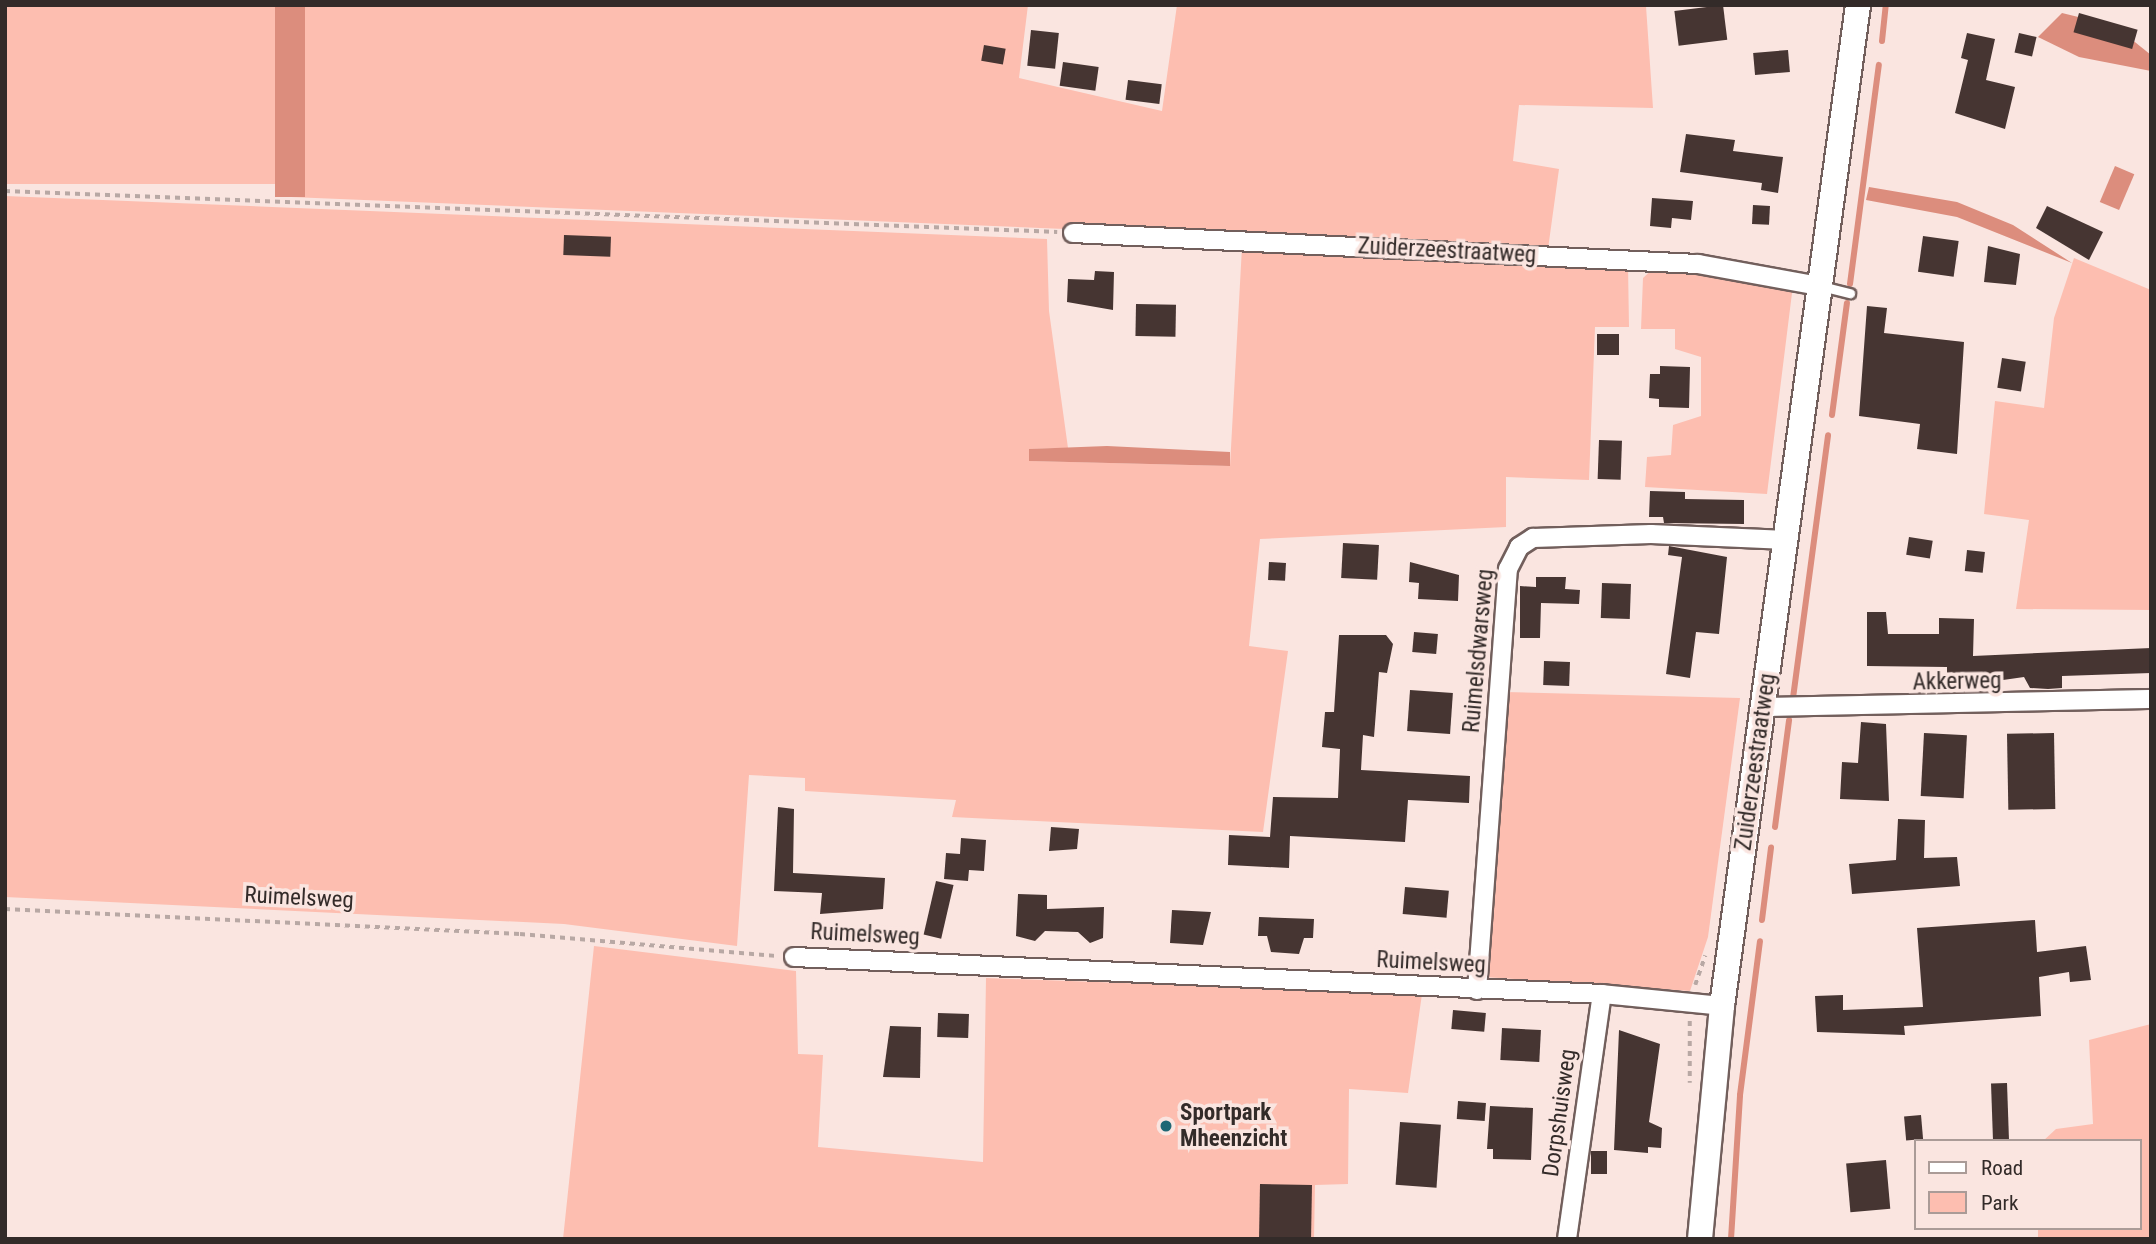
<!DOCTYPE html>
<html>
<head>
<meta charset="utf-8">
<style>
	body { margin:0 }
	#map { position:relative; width:2156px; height:1244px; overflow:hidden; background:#fae5e0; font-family:"Roboto Condensed",sans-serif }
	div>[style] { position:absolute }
	.green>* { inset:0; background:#fdbeb0; transform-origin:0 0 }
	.forest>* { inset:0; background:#dc8d7d; transform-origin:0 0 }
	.stream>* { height:6px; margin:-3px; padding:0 3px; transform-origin:3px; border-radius:3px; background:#dc8d7d }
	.building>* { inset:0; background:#463532; transform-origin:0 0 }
	.path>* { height:3.5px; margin-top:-1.75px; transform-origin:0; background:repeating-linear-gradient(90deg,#b8a8a4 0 5px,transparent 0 10px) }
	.roads { filter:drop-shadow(2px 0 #725f5c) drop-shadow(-2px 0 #725f5c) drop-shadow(0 2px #725f5c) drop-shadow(0 -2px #725f5c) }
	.lane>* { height:9px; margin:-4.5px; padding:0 4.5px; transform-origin:4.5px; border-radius:4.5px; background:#fff }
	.street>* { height:18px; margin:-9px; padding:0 9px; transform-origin:9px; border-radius:9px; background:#fff }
	.secondary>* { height:24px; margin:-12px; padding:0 12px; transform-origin:12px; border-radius:12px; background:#fff }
	.dots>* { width:19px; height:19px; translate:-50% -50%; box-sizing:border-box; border:4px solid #fae5e0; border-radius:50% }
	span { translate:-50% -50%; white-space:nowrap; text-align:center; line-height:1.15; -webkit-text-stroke:7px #fae5e0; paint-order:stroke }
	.street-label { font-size:23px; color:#332b29 }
	.poi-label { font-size:23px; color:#332b29; font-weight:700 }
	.left { translate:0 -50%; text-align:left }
	.frame { position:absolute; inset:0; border:7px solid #332b29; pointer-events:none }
	.legend { position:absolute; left:1914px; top:1139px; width:228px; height:91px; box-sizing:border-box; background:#fae5e0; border:2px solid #aa9b97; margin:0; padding:9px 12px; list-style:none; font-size:21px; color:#332b29 }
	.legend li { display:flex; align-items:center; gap:14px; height:35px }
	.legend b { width:35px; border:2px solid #aa9b97 }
</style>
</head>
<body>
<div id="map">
	<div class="green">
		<div style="left:5px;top:5px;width:270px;height:179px"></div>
		<div style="clip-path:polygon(305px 5px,1028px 5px,1019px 78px,1162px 111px,1177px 5px,1640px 5px,1646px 6px,1653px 108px,1519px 105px,1513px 161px,1559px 169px,1548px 249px,291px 197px)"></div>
		<div style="clip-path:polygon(5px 196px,1047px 239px,1049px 311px,1068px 448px,1030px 449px,1030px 461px,1230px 466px,1242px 247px,1628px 265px,1629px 327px,1595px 327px,1589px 480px,1506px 477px,1506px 527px,1260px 539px,1249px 646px,1288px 651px,1263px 832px,952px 817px,956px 800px,805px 791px,805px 778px,749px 775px,737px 946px,564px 924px,5px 897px)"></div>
		<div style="clip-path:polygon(2074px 258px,2151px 290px,2151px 610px,2016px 609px,2029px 520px,1984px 514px,1995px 401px,2044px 408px,2054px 318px)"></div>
		<div style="clip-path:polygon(1657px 265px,1793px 285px,1767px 494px,1645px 487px,1647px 457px,1671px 455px,1673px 425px,1701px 416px,1701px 357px,1675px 349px,1675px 329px,1641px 329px,1643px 278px)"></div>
		<div style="clip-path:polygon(1506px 692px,1740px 698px,1708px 937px,1690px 991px,1484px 977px)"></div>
		<div style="clip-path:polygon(594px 946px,796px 971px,798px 1054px,823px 1055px,818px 1147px,983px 1162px,986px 978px,1422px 994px,1408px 1093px,1349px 1089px,1348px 1184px,1315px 1185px,1314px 1239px,563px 1239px)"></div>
		<div style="clip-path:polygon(2151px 1024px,2151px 1239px,2038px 1239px,2038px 1228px,2140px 1228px,2140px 1141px,2043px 1141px,2056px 1129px,2093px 1124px,2089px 1040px)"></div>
	</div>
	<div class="forest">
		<div style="left:275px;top:5px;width:30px;height:192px"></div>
		<div style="clip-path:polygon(2062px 13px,2115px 26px,2151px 55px,2151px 71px,2079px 57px,2038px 37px)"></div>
		<div style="left:2115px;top:166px;width:21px;height:39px;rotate:23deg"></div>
		<div style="clip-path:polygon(1869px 187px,1957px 202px,2013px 225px,2072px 263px,1957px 217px,1866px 200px)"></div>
		<div style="clip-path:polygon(1107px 446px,1230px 452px,1230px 466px,1029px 461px,1029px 449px)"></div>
	</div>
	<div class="stream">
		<div style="left:1882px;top:41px;width:36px;rotate:-84deg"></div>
		<div style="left:1850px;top:284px;width:221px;rotate:-82.5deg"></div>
		<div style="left:1832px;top:415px;width:113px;rotate:-82.4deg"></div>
		<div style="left:1793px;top:698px;width:265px;rotate:-82.4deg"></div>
		<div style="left:1775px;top:827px;width:108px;rotate:-82.5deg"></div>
		<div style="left:1762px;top:920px;width:73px;rotate:-82.9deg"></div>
		<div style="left:1731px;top:1239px;width:144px;rotate:-86.4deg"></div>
		<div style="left:1740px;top:1095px;width:155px;rotate:-82.6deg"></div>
	</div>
	<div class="building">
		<div style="left:1723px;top:5px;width:35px;height:49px;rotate:83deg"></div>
		<div style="left:2079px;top:13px;width:61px;height:20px;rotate:16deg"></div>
		<div style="left:1031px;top:30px;width:28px;height:36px;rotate:6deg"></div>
		<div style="clip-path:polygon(1967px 33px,1995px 39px,1986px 80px,2015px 87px,2005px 129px,1955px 113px,1968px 60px,1961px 58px)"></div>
		<div style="left:2019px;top:33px;width:18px;height:20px;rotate:13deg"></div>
		<div style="left:984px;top:45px;width:22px;height:16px;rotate:10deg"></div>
		<div style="left:1788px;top:50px;width:22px;height:35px;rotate:85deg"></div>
		<div style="left:1063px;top:62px;width:36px;height:24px;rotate:8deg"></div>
		<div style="left:1128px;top:80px;width:34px;height:20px;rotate:7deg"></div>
		<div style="clip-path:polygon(1686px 134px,1735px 140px,1733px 151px,1783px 157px,1778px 193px,1761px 190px,1762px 183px,1680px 172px)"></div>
		<div style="clip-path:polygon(1652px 198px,1693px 201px,1691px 220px,1672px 218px,1671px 228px,1650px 226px)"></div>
		<div style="left:1753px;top:205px;width:17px;height:19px;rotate:3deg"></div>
		<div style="clip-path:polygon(2047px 206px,2103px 232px,2089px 260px,2036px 228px)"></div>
		<div style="left:564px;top:235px;width:47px;height:20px;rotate:2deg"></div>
		<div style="left:1923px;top:236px;width:36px;height:36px;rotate:8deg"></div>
		<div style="clip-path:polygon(1988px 246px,2020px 254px,2016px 285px,1984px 282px)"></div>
		<div style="clip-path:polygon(1095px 271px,1114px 272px,1113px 310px,1067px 302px,1068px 279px,1094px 280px)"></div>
		<div style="left:1136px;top:304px;width:40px;height:32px;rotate:1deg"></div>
		<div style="clip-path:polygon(1867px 306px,1887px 308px,1884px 333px,1964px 342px,1957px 454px,1917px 449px,1920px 424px,1859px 416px)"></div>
		<div style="left:1597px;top:334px;width:22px;height:21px"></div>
		<div style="left:2002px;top:358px;width:24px;height:30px;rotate:9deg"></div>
		<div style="clip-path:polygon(1660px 366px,1690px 367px,1689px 408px,1659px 407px,1659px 399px,1649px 398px,1650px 374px,1660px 374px)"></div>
		<div style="left:1599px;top:440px;width:23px;height:39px;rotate:2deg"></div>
		<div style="clip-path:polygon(1650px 491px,1685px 492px,1685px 499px,1744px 500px,1744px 524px,1664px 523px,1663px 517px,1649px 517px)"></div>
		<div style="left:1909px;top:537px;width:24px;height:18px;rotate:9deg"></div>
		<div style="left:1343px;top:543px;width:36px;height:35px;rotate:3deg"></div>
		<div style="clip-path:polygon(1669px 546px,1727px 557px,1719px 634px,1696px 632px,1690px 678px,1666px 674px,1682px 557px,1668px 555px)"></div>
		<div style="left:1967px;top:550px;width:18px;height:21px;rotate:6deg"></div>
		<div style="left:1269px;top:562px;width:17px;height:18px;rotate:3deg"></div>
		<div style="clip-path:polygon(1410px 562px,1459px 575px,1458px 601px,1418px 599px,1419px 583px,1409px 582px)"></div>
		<div style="clip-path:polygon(1536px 577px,1566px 577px,1565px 589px,1580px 590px,1579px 604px,1541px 603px,1540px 638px,1520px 638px,1520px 586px,1536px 587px)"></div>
		<div style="left:1602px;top:583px;width:29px;height:35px;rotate:2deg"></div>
		<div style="clip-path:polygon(1867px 612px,1886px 612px,1888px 634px,1939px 634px,1939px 618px,1974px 619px,1973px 656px,2151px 648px,2151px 673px,2062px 676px,2062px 688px,2048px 689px,2030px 688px,2024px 677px,1947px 688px,1947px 667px,1867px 666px)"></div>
		<div style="left:1414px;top:632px;width:24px;height:20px;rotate:5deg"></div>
		<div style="clip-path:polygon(1339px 635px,1386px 635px,1393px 644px,1387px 673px,1379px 672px,1374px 737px,1363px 735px,1361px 770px,1470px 776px,1469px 803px,1408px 800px,1405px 842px,1290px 836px,1289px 868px,1228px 865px,1229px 835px,1270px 837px,1273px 797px,1338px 798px,1340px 749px,1322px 747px,1325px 712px,1334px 712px)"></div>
		<div style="left:1544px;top:661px;width:26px;height:24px;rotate:2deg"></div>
		<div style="left:1410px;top:690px;width:43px;height:41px;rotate:4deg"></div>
		<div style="clip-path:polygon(1861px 722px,1886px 724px,1889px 801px,1840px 799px,1842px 762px,1858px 763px)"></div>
		<div style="left:1924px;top:733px;width:43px;height:63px;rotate:3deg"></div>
		<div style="left:2054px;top:733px;width:76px;height:47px;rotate:89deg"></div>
		<div style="clip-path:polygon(778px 807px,794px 809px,793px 873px,885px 878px,883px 909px,820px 914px,822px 893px,774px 891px)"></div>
		<div style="clip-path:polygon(1898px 819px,1925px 820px,1924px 858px,1957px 857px,1960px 886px,1852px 894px,1849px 864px,1896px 860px)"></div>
		<div style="clip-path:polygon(1051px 827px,1079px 829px,1077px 849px,1049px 851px)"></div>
		<div style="clip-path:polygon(961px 838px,986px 840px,984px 871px,969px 870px,968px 881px,944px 879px,946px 853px,960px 854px)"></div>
		<div style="left:936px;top:881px;width:18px;height:55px;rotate:13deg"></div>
		<div style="left:1405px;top:887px;width:44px;height:27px;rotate:5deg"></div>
		<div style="clip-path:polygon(1018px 894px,1047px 895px,1047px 909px,1104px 907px,1103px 938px,1090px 943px,1078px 932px,1045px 931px,1035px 941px,1016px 936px)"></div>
		<div style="clip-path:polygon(1172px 910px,1211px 912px,1203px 945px,1170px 943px)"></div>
		<div style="clip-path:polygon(1259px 917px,1314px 919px,1313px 938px,1304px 938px,1299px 954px,1271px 952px,1267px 936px,1258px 936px)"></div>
		<div style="clip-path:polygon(2035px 920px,2037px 952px,2086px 946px,2091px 980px,2070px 982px,2069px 972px,2039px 977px,2041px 1016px,1904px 1026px,1905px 1035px,1817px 1032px,1815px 996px,1843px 995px,1843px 1010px,1923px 1007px,1917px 928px)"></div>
		<div style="left:1453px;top:1010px;width:33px;height:19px;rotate:5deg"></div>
		<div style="left:938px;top:1013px;width:31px;height:24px;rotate:2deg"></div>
		<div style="clip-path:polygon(890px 1026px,921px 1027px,920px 1078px,883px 1077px)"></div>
		<div style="left:1502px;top:1028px;width:39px;height:32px;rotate:3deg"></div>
		<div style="clip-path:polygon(1619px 1030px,1660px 1044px,1649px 1122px,1662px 1128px,1661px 1148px,1648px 1147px,1648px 1153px,1614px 1150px)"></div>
		<div style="left:2007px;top:1083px;width:56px;height:16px;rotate:88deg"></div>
		<div style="left:1458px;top:1101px;width:28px;height:18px;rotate:4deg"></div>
		<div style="clip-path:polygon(1490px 1106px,1533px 1108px,1531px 1160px,1493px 1159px,1493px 1149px,1487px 1149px)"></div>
		<div style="left:1921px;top:1115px;width:24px;height:17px;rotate:85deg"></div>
		<div style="left:1400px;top:1122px;width:41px;height:63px;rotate:4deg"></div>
		<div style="left:1591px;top:1151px;width:16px;height:23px"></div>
		<div style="left:1886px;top:1160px;width:49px;height:40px;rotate:85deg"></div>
		<div style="left:1260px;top:1184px;width:52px;height:55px;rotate:1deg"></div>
	</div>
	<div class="path">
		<div style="left:5px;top:191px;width:1053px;rotate:2.23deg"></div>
		<div style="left:5px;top:909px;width:516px;rotate:2.78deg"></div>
		<div style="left:520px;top:934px;width:259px;rotate:4.9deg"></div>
		<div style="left:1695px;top:985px;width:31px;rotate:-71deg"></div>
		<div style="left:1690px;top:1021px;width:62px;rotate:90deg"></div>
	</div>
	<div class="roads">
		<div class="lane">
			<div style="left:1821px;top:286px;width:30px;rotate:14deg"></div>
		</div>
		<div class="street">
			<div style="left:1073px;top:233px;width:626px;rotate:2.84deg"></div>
			<div style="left:1698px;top:264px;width:123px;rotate:10.3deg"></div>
			<div style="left:1763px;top:707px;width:388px;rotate:-1.2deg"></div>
			<div style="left:794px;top:957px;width:809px;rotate:2.62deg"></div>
			<div style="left:1602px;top:994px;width:121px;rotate:5.7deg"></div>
			<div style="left:1477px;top:990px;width:422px;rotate:-85.8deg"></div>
			<div style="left:1508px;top:569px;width:25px;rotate:-63deg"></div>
			<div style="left:1519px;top:547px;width:17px;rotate:-33deg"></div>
			<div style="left:1533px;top:538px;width:118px;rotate:-1.9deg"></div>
			<div style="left:1651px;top:534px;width:136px;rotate:2.5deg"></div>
			<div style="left:1567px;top:1239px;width:247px;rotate:-81.9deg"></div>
		</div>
		<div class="secondary">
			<div style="left:1700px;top:1239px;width:234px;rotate:-84.6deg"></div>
			<div style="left:1722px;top:1006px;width:1010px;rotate:-82.26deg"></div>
		</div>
	</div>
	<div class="dots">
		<div style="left:1166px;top:1126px;background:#1e6774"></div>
	</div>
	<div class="street-label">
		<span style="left:1447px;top:251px;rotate:3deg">Zuiderzeestraatweg</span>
		<span style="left:1479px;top:651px;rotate:-85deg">Ruimelsdwarsweg</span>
		<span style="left:1957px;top:682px;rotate:-1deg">Akkerweg</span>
		<span style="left:1756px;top:762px;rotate:-82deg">Zuiderzeestraatweg</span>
		<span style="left:299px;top:898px;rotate:3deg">Ruimelsweg</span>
		<span style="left:865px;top:935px;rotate:3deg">Ruimelsweg</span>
		<span style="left:1431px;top:963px;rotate:3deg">Ruimelsweg</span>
		<span style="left:1560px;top:1113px;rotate:-82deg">Dorpshuisweg</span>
	</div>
	<div class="poi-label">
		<span class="left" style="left:1180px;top:1126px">Sportpark<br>Mheenzicht</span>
	</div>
	<div class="frame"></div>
	<ul class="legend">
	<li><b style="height:9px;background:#fff"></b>Road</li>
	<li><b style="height:19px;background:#fdbeb0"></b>Park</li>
	</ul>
</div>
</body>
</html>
